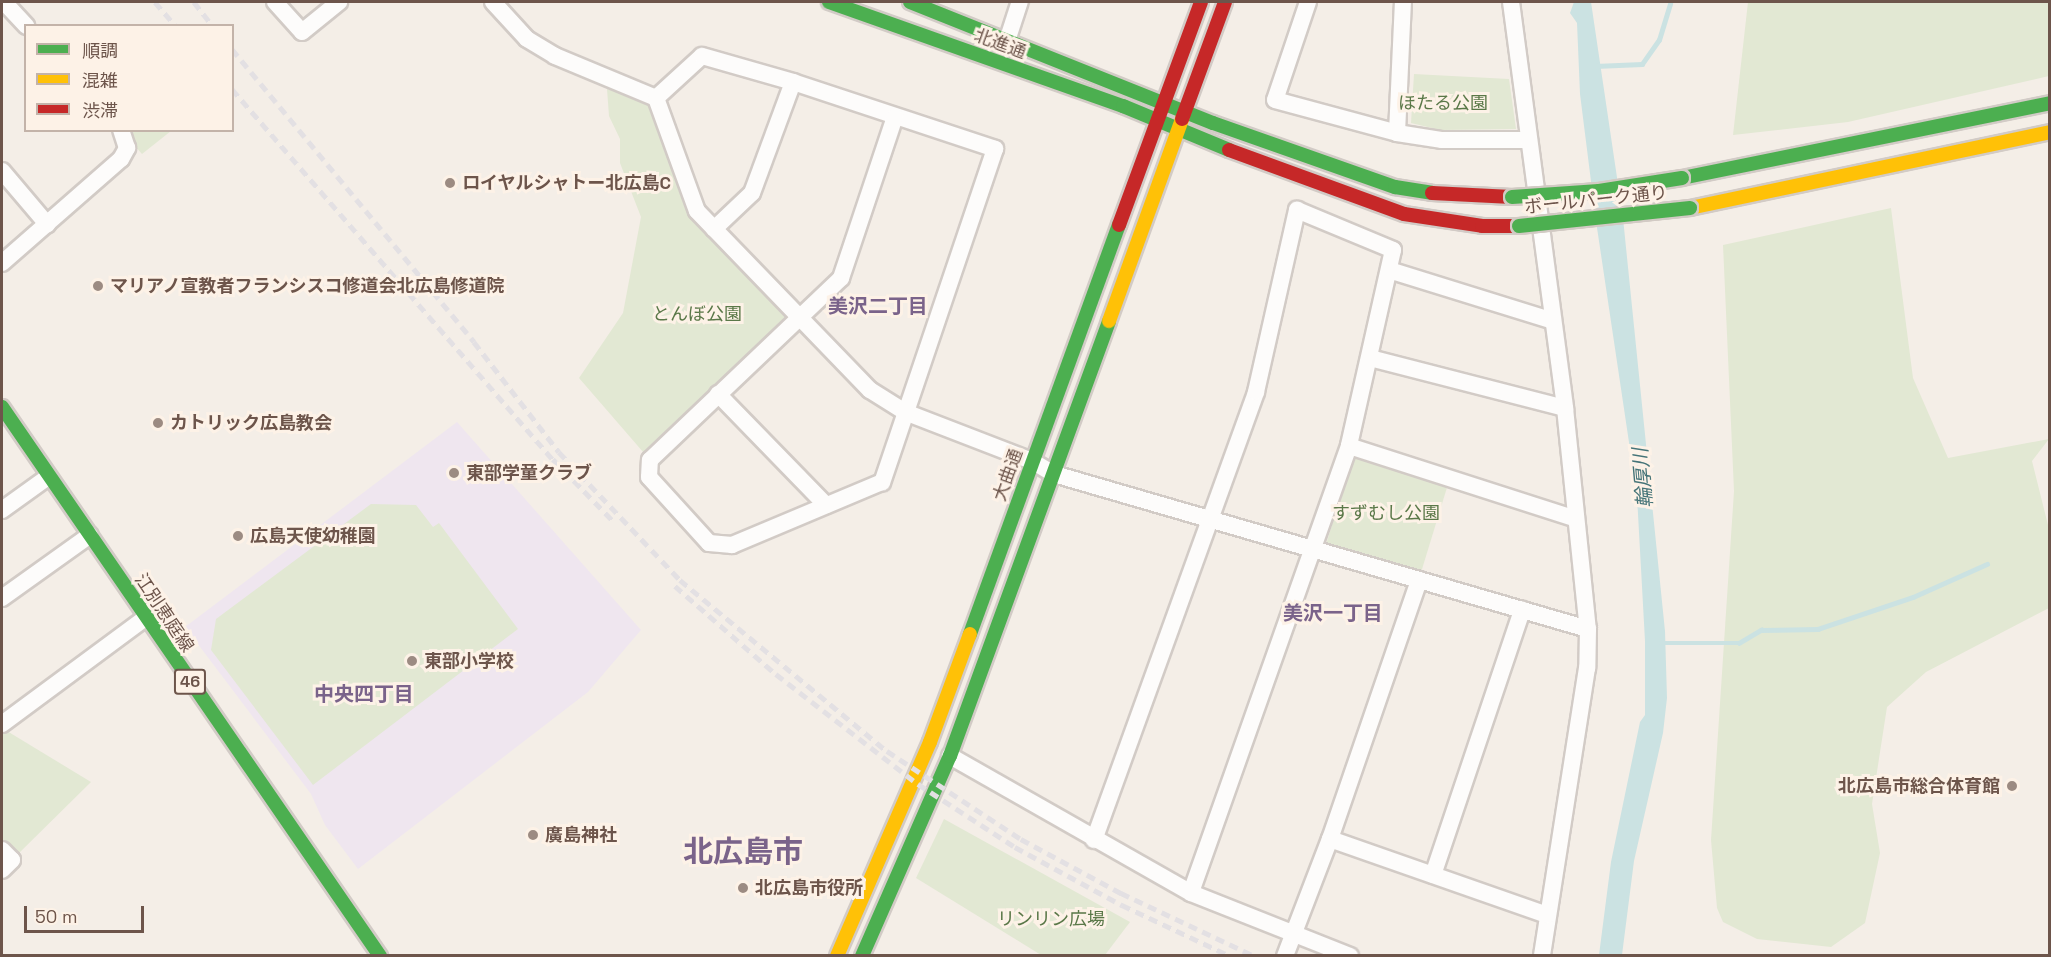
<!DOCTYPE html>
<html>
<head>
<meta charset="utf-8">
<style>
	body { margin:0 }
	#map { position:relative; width:2051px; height:957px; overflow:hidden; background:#f4eee7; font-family:"Space Grotesk","Noto Sans JP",sans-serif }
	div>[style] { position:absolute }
	.education>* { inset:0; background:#efe6ef }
	.green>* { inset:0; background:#e2e8d3; transform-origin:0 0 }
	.water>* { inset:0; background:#cbe2e2 }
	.stream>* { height:4.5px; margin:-2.25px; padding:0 2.25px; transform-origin:2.25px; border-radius:2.25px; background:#cbe2e2 }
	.roads { filter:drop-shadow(2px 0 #d2cbc6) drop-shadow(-2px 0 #d2cbc6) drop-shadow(0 2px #d2cbc6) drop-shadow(0 -2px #d2cbc6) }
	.street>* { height:16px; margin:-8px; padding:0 8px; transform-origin:8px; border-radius:8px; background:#fdfcfb }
	.fast>* { height:14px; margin:-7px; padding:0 7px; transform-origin:7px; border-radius:7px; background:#4caf50 }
	.slow>* { height:14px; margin:-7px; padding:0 7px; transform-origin:7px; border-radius:7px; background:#ffc107 }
	.jam>* { height:14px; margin:-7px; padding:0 7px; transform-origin:7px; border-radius:7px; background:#c62828 }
	.rail>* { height:4.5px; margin-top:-2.25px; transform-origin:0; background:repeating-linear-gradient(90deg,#e3e0e3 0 9px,transparent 0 15px) }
	.bridges { filter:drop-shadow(2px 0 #d2cac4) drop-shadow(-2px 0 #d2cac4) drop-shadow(0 2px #d2cac4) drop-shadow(0 -2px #d2cac4) }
	.fast-bridge>* { height:14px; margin:-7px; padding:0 7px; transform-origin:7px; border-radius:7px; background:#4caf50 }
	.dots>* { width:16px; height:16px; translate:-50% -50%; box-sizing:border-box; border:3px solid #fdf2e7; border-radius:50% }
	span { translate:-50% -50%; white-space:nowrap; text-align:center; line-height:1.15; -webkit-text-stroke:6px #fdf2e7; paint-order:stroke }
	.shield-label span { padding:2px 4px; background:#fdf2e7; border:2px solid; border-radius:4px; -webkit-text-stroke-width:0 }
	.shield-label { font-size:16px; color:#6d554b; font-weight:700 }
	.street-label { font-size:18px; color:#6d554b }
	.park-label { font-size:18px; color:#5a7848 }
	.poi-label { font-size:18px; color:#6d554b; font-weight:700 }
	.left { translate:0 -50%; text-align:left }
	.right { translate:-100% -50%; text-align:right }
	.neighbourhood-label { font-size:20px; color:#7a638a; font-weight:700 }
	.water-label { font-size:20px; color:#457478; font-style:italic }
	.town-label { font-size:30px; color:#7a638a; font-weight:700 }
	.frame { position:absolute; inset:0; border:3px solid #6d554b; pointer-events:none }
	.legend { position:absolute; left:24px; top:24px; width:210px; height:108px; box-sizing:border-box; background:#fdf2e7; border:2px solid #c3b3a9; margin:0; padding:8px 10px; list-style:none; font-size:18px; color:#6d554b }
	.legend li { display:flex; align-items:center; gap:12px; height:30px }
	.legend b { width:30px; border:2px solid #c3b3a9 }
	.scale { position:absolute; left:24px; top:906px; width:120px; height:27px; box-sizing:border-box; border:3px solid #6d554b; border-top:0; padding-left:8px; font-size:18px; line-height:21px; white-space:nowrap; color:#6d554b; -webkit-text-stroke:4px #fdf2e7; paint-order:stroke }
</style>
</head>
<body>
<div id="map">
	<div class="education">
		<div style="clip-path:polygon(457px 422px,641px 630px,588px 692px,358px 869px,325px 825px,311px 794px,185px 627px)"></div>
	</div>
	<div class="green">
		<div style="clip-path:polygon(1748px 2px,2049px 2px,2049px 76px,1848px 122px,1733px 135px)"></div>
		<div style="clip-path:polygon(1414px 74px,1509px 79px,1516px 129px,1440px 130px,1411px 123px)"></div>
		<div style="clip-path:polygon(607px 89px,656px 98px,697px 211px,799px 315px,650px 460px,579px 378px,623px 313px,641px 217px,620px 163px,620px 139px,609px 116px)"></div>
		<div style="clip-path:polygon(122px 131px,171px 131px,142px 154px)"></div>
		<div style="clip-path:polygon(1891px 208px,1913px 378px,1948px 458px,2049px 439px,2032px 461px,2049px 529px,2049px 608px,1926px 672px,1887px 707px,1872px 804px,1880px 853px,1865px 923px,1831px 947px,1757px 939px,1723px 922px,1717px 908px,1711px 840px,1734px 491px,1723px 245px)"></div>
		<div style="left:1354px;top:453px;width:99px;height:96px;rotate:17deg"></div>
		<div style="clip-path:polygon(371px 504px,416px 505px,433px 527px,439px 523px,518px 629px,313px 785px,211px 650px,216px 619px)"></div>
		<div style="clip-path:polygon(2px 728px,91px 782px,13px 859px,2px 849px)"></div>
		<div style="clip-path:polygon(944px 819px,1130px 922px,1105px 955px,1041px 955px,916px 878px)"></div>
	</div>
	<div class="water">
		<div style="clip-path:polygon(1574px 2px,1591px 2px,1623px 218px,1665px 631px,1667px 698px,1663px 733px,1634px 861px,1622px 955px,1599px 955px,1611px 862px,1640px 722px,1645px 715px,1645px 641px,1637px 496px,1596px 221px,1580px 94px,1577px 23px,1570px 13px)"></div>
	</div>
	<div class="stream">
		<div style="left:1595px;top:66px;width:47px;rotate:-2.4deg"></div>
		<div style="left:1642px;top:64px;width:29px;rotate:-55deg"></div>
		<div style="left:1659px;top:40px;width:38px;rotate:-73deg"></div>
		<div style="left:1661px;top:643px;width:78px"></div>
		<div style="left:1739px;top:643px;width:26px;rotate:-31deg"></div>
		<div style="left:1761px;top:630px;width:57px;rotate:-1deg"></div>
		<div style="left:1818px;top:629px;width:100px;rotate:-18.6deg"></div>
		<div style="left:1913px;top:597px;width:81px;rotate:-24deg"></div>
	</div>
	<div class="roads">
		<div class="street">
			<div style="left:4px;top:2px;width:33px;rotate:47deg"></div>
			<div style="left:275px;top:2px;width:40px;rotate:48deg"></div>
			<div style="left:302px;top:32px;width:48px;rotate:-39deg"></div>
			<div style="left:493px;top:2px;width:50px;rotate:47.4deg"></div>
			<div style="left:527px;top:39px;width:33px;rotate:31deg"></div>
			<div style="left:555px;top:56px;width:109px;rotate:22.6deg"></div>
			<div style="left:656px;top:98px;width:120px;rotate:70.1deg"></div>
			<div style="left:697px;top:211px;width:249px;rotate:46deg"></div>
			<div style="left:870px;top:390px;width:41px;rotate:32.2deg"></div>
			<div style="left:905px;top:412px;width:136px;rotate:21.1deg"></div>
			<div style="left:1032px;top:461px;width:26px;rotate:31deg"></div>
			<div style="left:1054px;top:474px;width:556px;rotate:16.19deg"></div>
			<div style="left:1308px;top:2px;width:103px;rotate:108.6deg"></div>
			<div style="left:1275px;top:100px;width:126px;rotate:15.1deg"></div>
			<div style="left:1397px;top:133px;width:46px;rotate:8.8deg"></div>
			<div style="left:1442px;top:140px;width:86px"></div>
			<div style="left:1511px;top:2px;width:410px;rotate:82.4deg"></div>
			<div style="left:1565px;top:408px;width:222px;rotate:84.1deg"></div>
			<div style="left:1588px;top:629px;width:39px;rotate:91deg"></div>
			<div style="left:1587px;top:668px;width:291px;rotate:98.9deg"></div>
			<div style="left:1008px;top:38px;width:38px;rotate:-72deg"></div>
			<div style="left:656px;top:98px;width:62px;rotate:-42.4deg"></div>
			<div style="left:702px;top:56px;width:95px;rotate:15.9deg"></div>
			<div style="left:793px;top:82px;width:213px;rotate:18.3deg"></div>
			<div style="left:995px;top:149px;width:352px;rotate:108.7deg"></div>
			<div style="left:882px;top:482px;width:163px;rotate:157.2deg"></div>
			<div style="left:732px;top:545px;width:23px;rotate:-175deg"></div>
			<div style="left:709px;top:543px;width:89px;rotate:-132.3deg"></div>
			<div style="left:649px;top:477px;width:17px;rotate:-87deg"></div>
			<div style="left:650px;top:460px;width:264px;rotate:-43.6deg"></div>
			<div style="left:841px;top:278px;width:170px;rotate:-71.5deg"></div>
			<div style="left:1397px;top:133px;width:131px;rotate:-87.4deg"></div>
			<div style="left:2px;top:171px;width:70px;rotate:49.7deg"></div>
			<div style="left:714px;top:229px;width:52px;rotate:-43.5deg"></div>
			<div style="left:752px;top:193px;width:118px;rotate:-69.7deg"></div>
			<div style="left:2px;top:263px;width:158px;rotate:-41.2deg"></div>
			<div style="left:121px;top:159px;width:13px;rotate:-61deg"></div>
			<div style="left:127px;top:148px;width:19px;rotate:-108deg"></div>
			<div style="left:1389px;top:270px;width:170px;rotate:17.2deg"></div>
			<div style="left:1370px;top:358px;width:201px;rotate:14.4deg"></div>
			<div style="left:718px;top:394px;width:155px;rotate:45.8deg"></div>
			<div style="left:1349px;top:446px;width:238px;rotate:17.8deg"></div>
			<div style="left:2px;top:510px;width:57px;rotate:-35.7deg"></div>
			<div style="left:2px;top:598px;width:108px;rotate:-35.6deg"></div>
			<div style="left:2px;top:724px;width:178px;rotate:-36.5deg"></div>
			<div style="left:950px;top:756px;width:277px;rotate:29.6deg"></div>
			<div style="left:1191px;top:893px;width:171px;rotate:21.6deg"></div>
			<div style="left:1330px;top:839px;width:230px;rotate:19.3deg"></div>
			<div style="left:1094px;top:840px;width:476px;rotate:-70.1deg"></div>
			<div style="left:1256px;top:392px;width:187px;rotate:-77.3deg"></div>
			<div style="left:1297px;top:210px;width:104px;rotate:22.6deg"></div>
			<div style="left:1393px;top:250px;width:201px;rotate:102.7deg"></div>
			<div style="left:1349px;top:446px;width:474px;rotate:109.5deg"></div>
			<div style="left:2px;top:850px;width:14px;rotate:45deg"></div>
			<div style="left:12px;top:860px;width:14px;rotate:135deg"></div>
			<div style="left:1433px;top:875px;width:280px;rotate:-71.4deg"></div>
			<div style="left:1285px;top:956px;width:125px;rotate:-69deg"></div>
			<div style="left:1330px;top:839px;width:274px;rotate:-71deg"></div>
		</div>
		<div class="fast">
			<div style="left:829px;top:2px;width:312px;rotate:19.5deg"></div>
			<div style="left:1123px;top:106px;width:115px;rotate:22.5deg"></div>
			<div style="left:910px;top:2px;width:326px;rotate:21.8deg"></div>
			<div style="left:1213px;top:123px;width:193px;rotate:19.4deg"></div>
			<div style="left:1395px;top:187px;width:37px;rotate:9deg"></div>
			<div style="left:1682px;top:178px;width:376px;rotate:-11.5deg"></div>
			<div style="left:2px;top:407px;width:667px;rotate:55.45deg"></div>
			<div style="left:970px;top:634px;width:435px;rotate:-70deg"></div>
			<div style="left:862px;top:956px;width:219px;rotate:-66.3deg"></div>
			<div style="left:950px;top:756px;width:463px;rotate:-69.9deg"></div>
		</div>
		<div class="slow">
			<div style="left:1690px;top:208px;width:368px;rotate:-11.9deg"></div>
			<div style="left:1109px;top:321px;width:215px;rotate:-70.1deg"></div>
			<div style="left:837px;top:956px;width:233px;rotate:-66.5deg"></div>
			<div style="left:930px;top:742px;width:115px;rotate:-69.7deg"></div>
		</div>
		<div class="jam">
			<div style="left:1182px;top:119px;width:125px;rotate:-69.8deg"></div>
			<div style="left:1229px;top:150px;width:186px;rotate:20.1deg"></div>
			<div style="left:1404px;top:214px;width:79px;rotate:8.7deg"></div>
			<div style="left:1482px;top:226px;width:37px"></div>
			<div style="left:1432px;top:193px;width:80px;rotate:2.9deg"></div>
			<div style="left:1119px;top:225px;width:238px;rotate:-69.8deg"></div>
		</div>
	</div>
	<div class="rail">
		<div style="left:155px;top:2px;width:32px;rotate:49deg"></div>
		<div style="left:194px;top:2px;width:31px;rotate:52deg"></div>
		<div style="left:232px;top:49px;width:380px;rotate:50.4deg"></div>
		<div style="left:474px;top:342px;width:139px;rotate:52.3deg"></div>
		<div style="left:559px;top:452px;width:176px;rotate:46.6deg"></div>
		<div style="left:680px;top:580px;width:268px;rotate:39.6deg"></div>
		<div style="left:887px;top:751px;width:160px;rotate:33.3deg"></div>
		<div style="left:1021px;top:839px;width:114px;rotate:28.4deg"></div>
		<div style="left:1121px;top:893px;width:147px;rotate:25.3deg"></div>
		<div style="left:232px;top:89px;width:490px;rotate:49.1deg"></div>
		<div style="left:553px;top:459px;width:89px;rotate:45.9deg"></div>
		<div style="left:675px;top:586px;width:134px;rotate:41.1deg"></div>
		<div style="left:776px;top:674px;width:180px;rotate:37.8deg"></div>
		<div style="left:918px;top:784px;width:116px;rotate:33deg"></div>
		<div style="left:1015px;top:847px;width:122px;rotate:28.5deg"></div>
		<div style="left:1122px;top:905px;width:119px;rotate:25.3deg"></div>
	</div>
	<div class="bridges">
		<div class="fast-bridge">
			<div style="left:1512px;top:197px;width:87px;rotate:-3.9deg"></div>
			<div style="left:1599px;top:191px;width:84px;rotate:-8.9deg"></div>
			<div style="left:1519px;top:226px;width:172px;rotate:-6deg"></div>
		</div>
	</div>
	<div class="dots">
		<div style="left:450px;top:183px;background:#9c8b82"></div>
		<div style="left:98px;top:286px;background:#9c8b82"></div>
		<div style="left:158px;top:423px;background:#9c8b82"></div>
		<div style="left:454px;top:473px;background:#9c8b82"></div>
		<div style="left:238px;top:536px;background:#9c8b82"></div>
		<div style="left:412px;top:661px;background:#9c8b82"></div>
		<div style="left:2012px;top:786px;background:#9c8b82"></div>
		<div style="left:533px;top:835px;background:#9c8b82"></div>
		<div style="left:743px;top:888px;background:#9c8b82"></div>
	</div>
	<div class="shield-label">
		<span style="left:190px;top:682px">46</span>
	</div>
	<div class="street-label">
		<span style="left:1000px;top:44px;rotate:20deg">北進通</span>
		<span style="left:1596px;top:200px;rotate:-6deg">ボールパーク通り</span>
		<span style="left:1008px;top:475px;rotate:-70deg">大曲通</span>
		<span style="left:164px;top:613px;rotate:56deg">江別恵庭線</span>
	</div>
	<div class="park-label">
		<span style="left:1443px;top:103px">ほたる公園</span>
		<span style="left:697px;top:314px">とんぼ公園</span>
		<span style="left:1386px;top:513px">すずむし公園</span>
		<span style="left:1051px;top:919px">リンリン広場</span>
	</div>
	<div class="poi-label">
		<span class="left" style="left:462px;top:183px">ロイヤルシャトー北広島C</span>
		<span class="left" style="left:110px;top:286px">マリアノ宣教者フランシスコ修道会北広島修道院</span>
		<span class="left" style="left:170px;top:423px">カトリック広島教会</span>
		<span class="left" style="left:466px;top:473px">東部学童クラブ</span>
		<span class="left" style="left:250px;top:536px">広島天使幼稚園</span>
		<span class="left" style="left:424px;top:661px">東部小学校</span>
		<span class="right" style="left:2000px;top:786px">北広島市総合体育館</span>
		<span class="left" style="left:545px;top:835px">廣島神社</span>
		<span class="left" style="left:755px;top:888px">北広島市役所</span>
	</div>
	<div class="neighbourhood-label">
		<span style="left:878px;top:306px">美沢二丁目</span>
		<span style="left:1333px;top:613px">美沢一丁目</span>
		<span style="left:364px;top:694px">中央四丁目</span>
	</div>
	<div class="water-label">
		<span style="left:1643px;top:478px;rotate:-95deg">輪厚川</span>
	</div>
	<div class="town-label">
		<span style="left:743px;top:852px">北広島市</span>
	</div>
	<div class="frame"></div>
	<ul class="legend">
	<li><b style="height:8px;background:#4caf50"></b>順調</li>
	<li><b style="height:8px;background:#ffc107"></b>混雑</li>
	<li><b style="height:8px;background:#c62828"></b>渋滞</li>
	</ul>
	<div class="scale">50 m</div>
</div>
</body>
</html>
